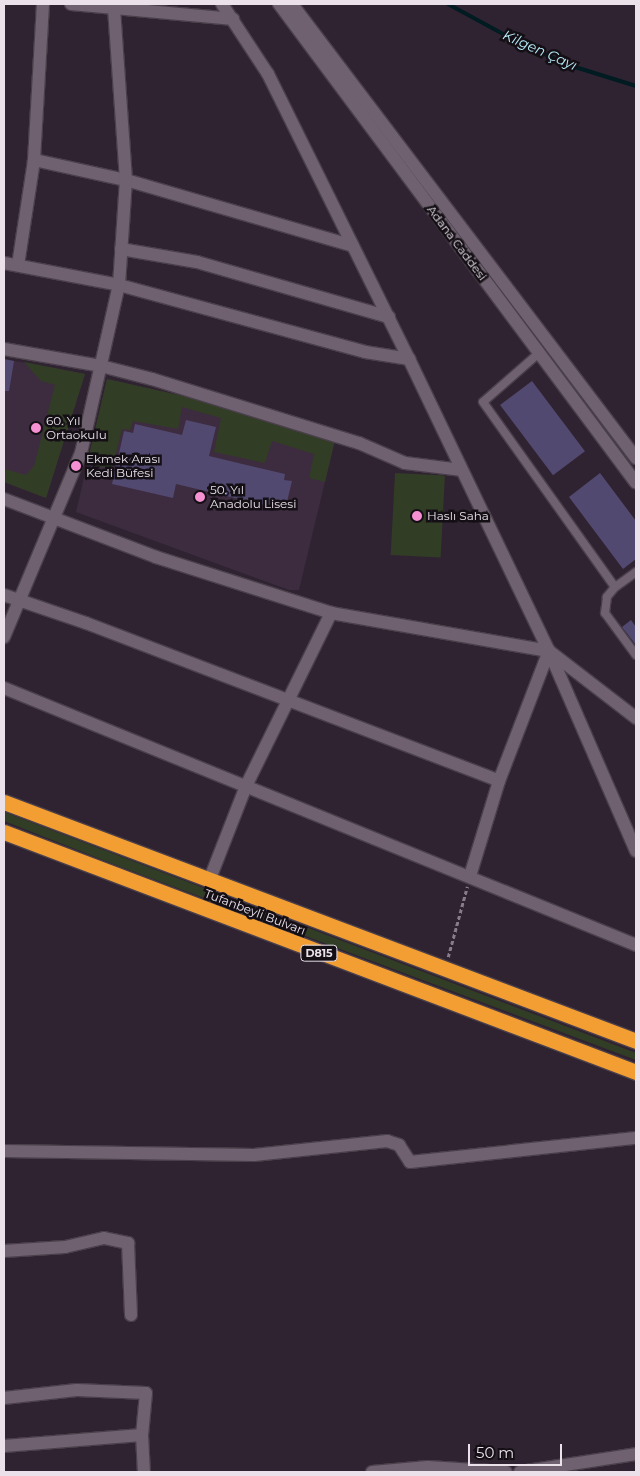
<!DOCTYPE html>
<html>
<head>
<meta charset="utf-8">
<style>
	body { margin:0 }
	#map { position:relative; width:640px; height:1476px; overflow:hidden; background:#2f2331; font-family:Montserrat,sans-serif }
	div>[style] { position:absolute }
	.built>* { inset:0; background:#3d2c3f }
	.green>* { inset:0; background:#323d26; transform-origin:0 0 }
	.stream>* { height:4px; margin:-2px; padding:0 2px; transform-origin:2px; border-radius:2px; background:#001b21 }
	.building>* { inset:0; background:#524970; transform-origin:0 0 }
	.path>* { height:2.5px; margin-top:-1.25px; transform-origin:0; background:repeating-linear-gradient(90deg,#877c88 0 4px,transparent 0 6.5px) }
	.roads { filter:drop-shadow(1px 0 #4a3f4b) drop-shadow(-1px 0 #4a3f4b) drop-shadow(0 1px #4a3f4b) drop-shadow(0 -1px #4a3f4b) }
	.lane>* { height:8px; margin:-4px; padding:0 4px; transform-origin:4px; border-radius:4px; background:#6f6170 }
	.street>* { height:12px; margin:-6px; padding:0 6px; transform-origin:6px; border-radius:6px; background:#6f6170 }
	.secondary>* { height:12px; margin:-6px; padding:0 6px; transform-origin:6px; border-radius:6px; background:#6f6170 }
	.highway>* { height:15px; margin:-7.5px; padding:0 7.5px; transform-origin:7.5px; border-radius:7.5px; background:#f29e32 }
	.dots>* { width:14px; height:14px; translate:-50% -50%; box-sizing:border-box; border:2px solid #140f15; border-radius:50% }
	span { translate:-50% -50%; white-space:nowrap; text-align:center; line-height:1.15; -webkit-text-stroke:5px #140f15; paint-order:stroke }
	.shield-label span { padding:1px 4px; background:#140f15; border:1px solid; border-radius:4px; -webkit-text-stroke-width:0 }
	.shield-label { font-size:11px; color:#eae1eb; font-weight:700 }
	.street-label { font-size:12px; color:#eae1eb }
	.poi-label { font-size:12px; color:#eae1eb }
	.left { translate:0 -50%; text-align:left }
	.water-label { font-size:14px; color:#b8eefa; font-style:italic }
	.frame { position:absolute; inset:0; border:5px solid #eae1eb; pointer-events:none }
	.scale { position:absolute; left:468px; top:1444px; width:94px; height:22px; box-sizing:border-box; border:2px solid #eae1eb; border-top:0; padding-left:6px; font-size:15px; line-height:18px; white-space:nowrap; color:#eae1eb; -webkit-text-stroke:4px #140f15; paint-order:stroke }
</style>
</head>
<body>
<div id="map">
	<div class="built">
		<div style="clip-path:polygon(4px 359px,85px 374px,46px 498px,4px 482px)"></div>
		<div style="clip-path:polygon(107px 379px,183px 396px,335px 440px,299px 590px,289px 590px,76px 512px)"></div>
	</div>
	<div class="green">
		<div style="clip-path:polygon(24px 362px,85px 374px,46px 498px,4px 482px,4px 469px,26px 475px,34px 466px,55px 385px,41px 381px)"></div>
		<div style="clip-path:polygon(107px 379px,183px 396px,335px 440px,325px 482px,309px 478px,314px 454px,272px 441px,265px 463px,214px 452px,221px 418px,182px 407px,178px 429px,133px 421px,130px 430px,122px 429px,112px 469px,87px 464px)"></div>
		<div style="left:395px;top:473px;width:50px;height:82px;rotate:3deg"></div>
		<div style="clip-path:polygon(4px 812px,636px 1053px,636px 1060px,113px 864px,4px 821px)"></div>
	</div>
	<div class="stream">
		<div style="left:448px;top:4px;width:90px;rotate:28.6deg"></div>
		<div style="left:527px;top:47px;width:52px;rotate:22.6deg"></div>
		<div style="left:575px;top:67px;width:64px;rotate:17.3deg"></div>
	</div>
	<div class="building">
		<div style="clip-path:polygon(4px 359px,14px 361px,9px 391px,4px 391px)"></div>
		<div style="left:532px;top:381px;width:88px;height:40px;rotate:53deg"></div>
		<div style="clip-path:polygon(186px 420px,216px 427px,209px 456px,285px 474px,284px 480px,292px 481px,285px 510px,176px 484px,173px 498px,112px 484px,124px 431px,133px 433px,135px 424px,182px 435px)"></div>
		<div style="clip-path:polygon(600px 473px,636px 521px,636px 559px,623px 569px,569px 497px)"></div>
		<div style="clip-path:polygon(631px 620px,636px 627px,636px 645px,622px 627px)"></div>
	</div>
	<div class="path">
		<div style="left:448px;top:957px;width:73px;rotate:-74.8deg"></div>
	</div>
	<div class="roads">
		<div class="lane">
			<div style="left:539px;top:353px;width:74px;rotate:138.8deg"></div>
			<div style="left:483px;top:402px;width:227px;rotate:54.5deg"></div>
			<div style="left:636px;top:572px;width:26px;rotate:144deg"></div>
			<div style="left:615px;top:587px;width:13px;rotate:129deg"></div>
			<div style="left:607px;top:597px;width:16px;rotate:97deg"></div>
			<div style="left:605px;top:613px;width:52px;rotate:53.6deg"></div>
		</div>
		<div class="street">
			<div style="left:71px;top:4px;width:163px;rotate:5.3deg"></div>
			<div style="left:34px;top:160px;width:94px;rotate:12.3deg"></div>
			<div style="left:126px;top:180px;width:236px;rotate:16.2deg"></div>
			<div style="left:121px;top:249px;width:77px;rotate:9.7deg"></div>
			<div style="left:197px;top:262px;width:200px;rotate:16deg"></div>
			<div style="left:4px;top:263px;width:117px;rotate:10.8deg"></div>
			<div style="left:119px;top:285px;width:255px;rotate:15.2deg"></div>
			<div style="left:365px;top:352px;width:45px;rotate:9deg"></div>
			<div style="left:18px;top:265px;width:106px;rotate:-81.3deg"></div>
			<div style="left:34px;top:160px;width:156px;rotate:-86.7deg"></div>
			<div style="left:4px;top:349px;width:98px;rotate:9.9deg"></div>
			<div style="left:101px;top:366px;width:53px;rotate:14.3deg"></div>
			<div style="left:152px;top:379px;width:217px;rotate:17.2deg"></div>
			<div style="left:359px;top:443px;width:50px;rotate:23.5deg"></div>
			<div style="left:405px;top:463px;width:56px;rotate:7.1deg"></div>
			<div style="left:4px;top:499px;width:163px;rotate:20.9deg"></div>
			<div style="left:156px;top:557px;width:184px;rotate:17.7deg"></div>
			<div style="left:331px;top:613px;width:221px;rotate:9.9deg"></div>
			<div style="left:549px;top:651px;width:110px;rotate:37.6deg"></div>
			<div style="left:4px;top:595px;width:87px;rotate:18.9deg"></div>
			<div style="left:86px;top:623px;width:442px;rotate:20.9deg"></div>
			<div style="left:4px;top:637px;width:199px;rotate:-67.3deg"></div>
			<div style="left:81px;top:453px;width:172px;rotate:-77.3deg"></div>
			<div style="left:119px;top:285px;width:105px;rotate:-86.2deg"></div>
			<div style="left:126px;top:180px;width:172px;rotate:-94deg"></div>
			<div style="left:4px;top:688px;width:682px;rotate:22.13deg"></div>
			<div style="left:470px;top:876px;width:99px;rotate:-73deg"></div>
			<div style="left:499px;top:781px;width:139px;rotate:-69deg"></div>
			<div style="left:209px;top:881px;width:102px;rotate:-68.7deg"></div>
			<div style="left:246px;top:786px;width:193px;rotate:-63.8deg"></div>
			<div style="left:4px;top:1151px;width:250px;rotate:0.9deg"></div>
			<div style="left:254px;top:1155px;width:134px;rotate:-6deg"></div>
			<div style="left:387px;top:1141px;width:13px;rotate:18deg"></div>
			<div style="left:399px;top:1145px;width:20px;rotate:57deg"></div>
			<div style="left:410px;top:1162px;width:227px;rotate:-6.1deg"></div>
			<div style="left:4px;top:1251px;width:61px;rotate:-3.8deg"></div>
			<div style="left:65px;top:1247px;width:40px;rotate:-13deg"></div>
			<div style="left:104px;top:1238px;width:25px;rotate:12deg"></div>
			<div style="left:128px;top:1243px;width:72px;rotate:87.6deg"></div>
			<div style="left:4px;top:1398px;width:73px;rotate:-6.3deg"></div>
			<div style="left:77px;top:1390px;width:69px;rotate:2.5deg"></div>
			<div style="left:146px;top:1393px;width:42px;rotate:95.4deg"></div>
			<div style="left:142px;top:1435px;width:37px;rotate:87deg"></div>
			<div style="left:4px;top:1446px;width:138px;rotate:-4.6deg"></div>
			<div style="left:372px;top:1472px;width:56px;rotate:-5.1deg"></div>
			<div style="left:428px;top:1467px;width:78px;rotate:3.7deg"></div>
			<div style="left:520px;top:1472px;width:117px;rotate:-8.8deg"></div>
		</div>
		<div class="secondary">
			<div style="left:222px;top:4px;width:84px;rotate:56.7deg"></div>
			<div style="left:268px;top:74px;width:318px;rotate:63.7deg"></div>
			<div style="left:409px;top:359px;width:324px;rotate:64.4deg"></div>
			<div style="left:549px;top:651px;width:218px;rotate:66.5deg"></div>
			<div style="left:279px;top:4px;width:597px;rotate:53.3deg"></div>
			<div style="left:292px;top:4px;width:570px;rotate:52.85deg"></div>
		</div>
		<div class="highway">
			<div style="left:4px;top:802px;width:676px;rotate:20.71deg"></div>
			<div style="left:4px;top:832px;width:676px;rotate:20.79deg"></div>
		</div>
	</div>
	<div class="dots">
		<div style="left:36px;top:428px;background:#f591d2"></div>
		<div style="left:76px;top:466px;background:#f591d2"></div>
		<div style="left:200px;top:497px;background:#f591d2"></div>
		<div style="left:417px;top:516px;background:#f591d2"></div>
	</div>
	<div class="shield-label">
		<span style="left:319px;top:953px">D815</span>
	</div>
	<div class="street-label">
		<span style="left:457px;top:243px;rotate:53deg">Adana Caddesi</span>
		<span style="left:255px;top:912px;rotate:21deg">Tufanbeyli Bulvarı</span>
	</div>
	<div class="poi-label">
		<span class="left" style="left:46px;top:428px">60. Yıl<br>Ortaokulu</span>
		<span class="left" style="left:86px;top:466px">Ekmek Arası<br>Kedi Büfesi</span>
		<span class="left" style="left:210px;top:497px">50. Yıl<br>Anadolu Lisesi</span>
		<span class="left" style="left:427px;top:516px">Haslı Saha</span>
	</div>
	<div class="water-label">
		<span style="left:540px;top:50px;rotate:24deg">Kilgen Çayı</span>
	</div>
	<div class="frame"></div>
	<div class="scale">50 m</div>
</div>
</body>
</html>
